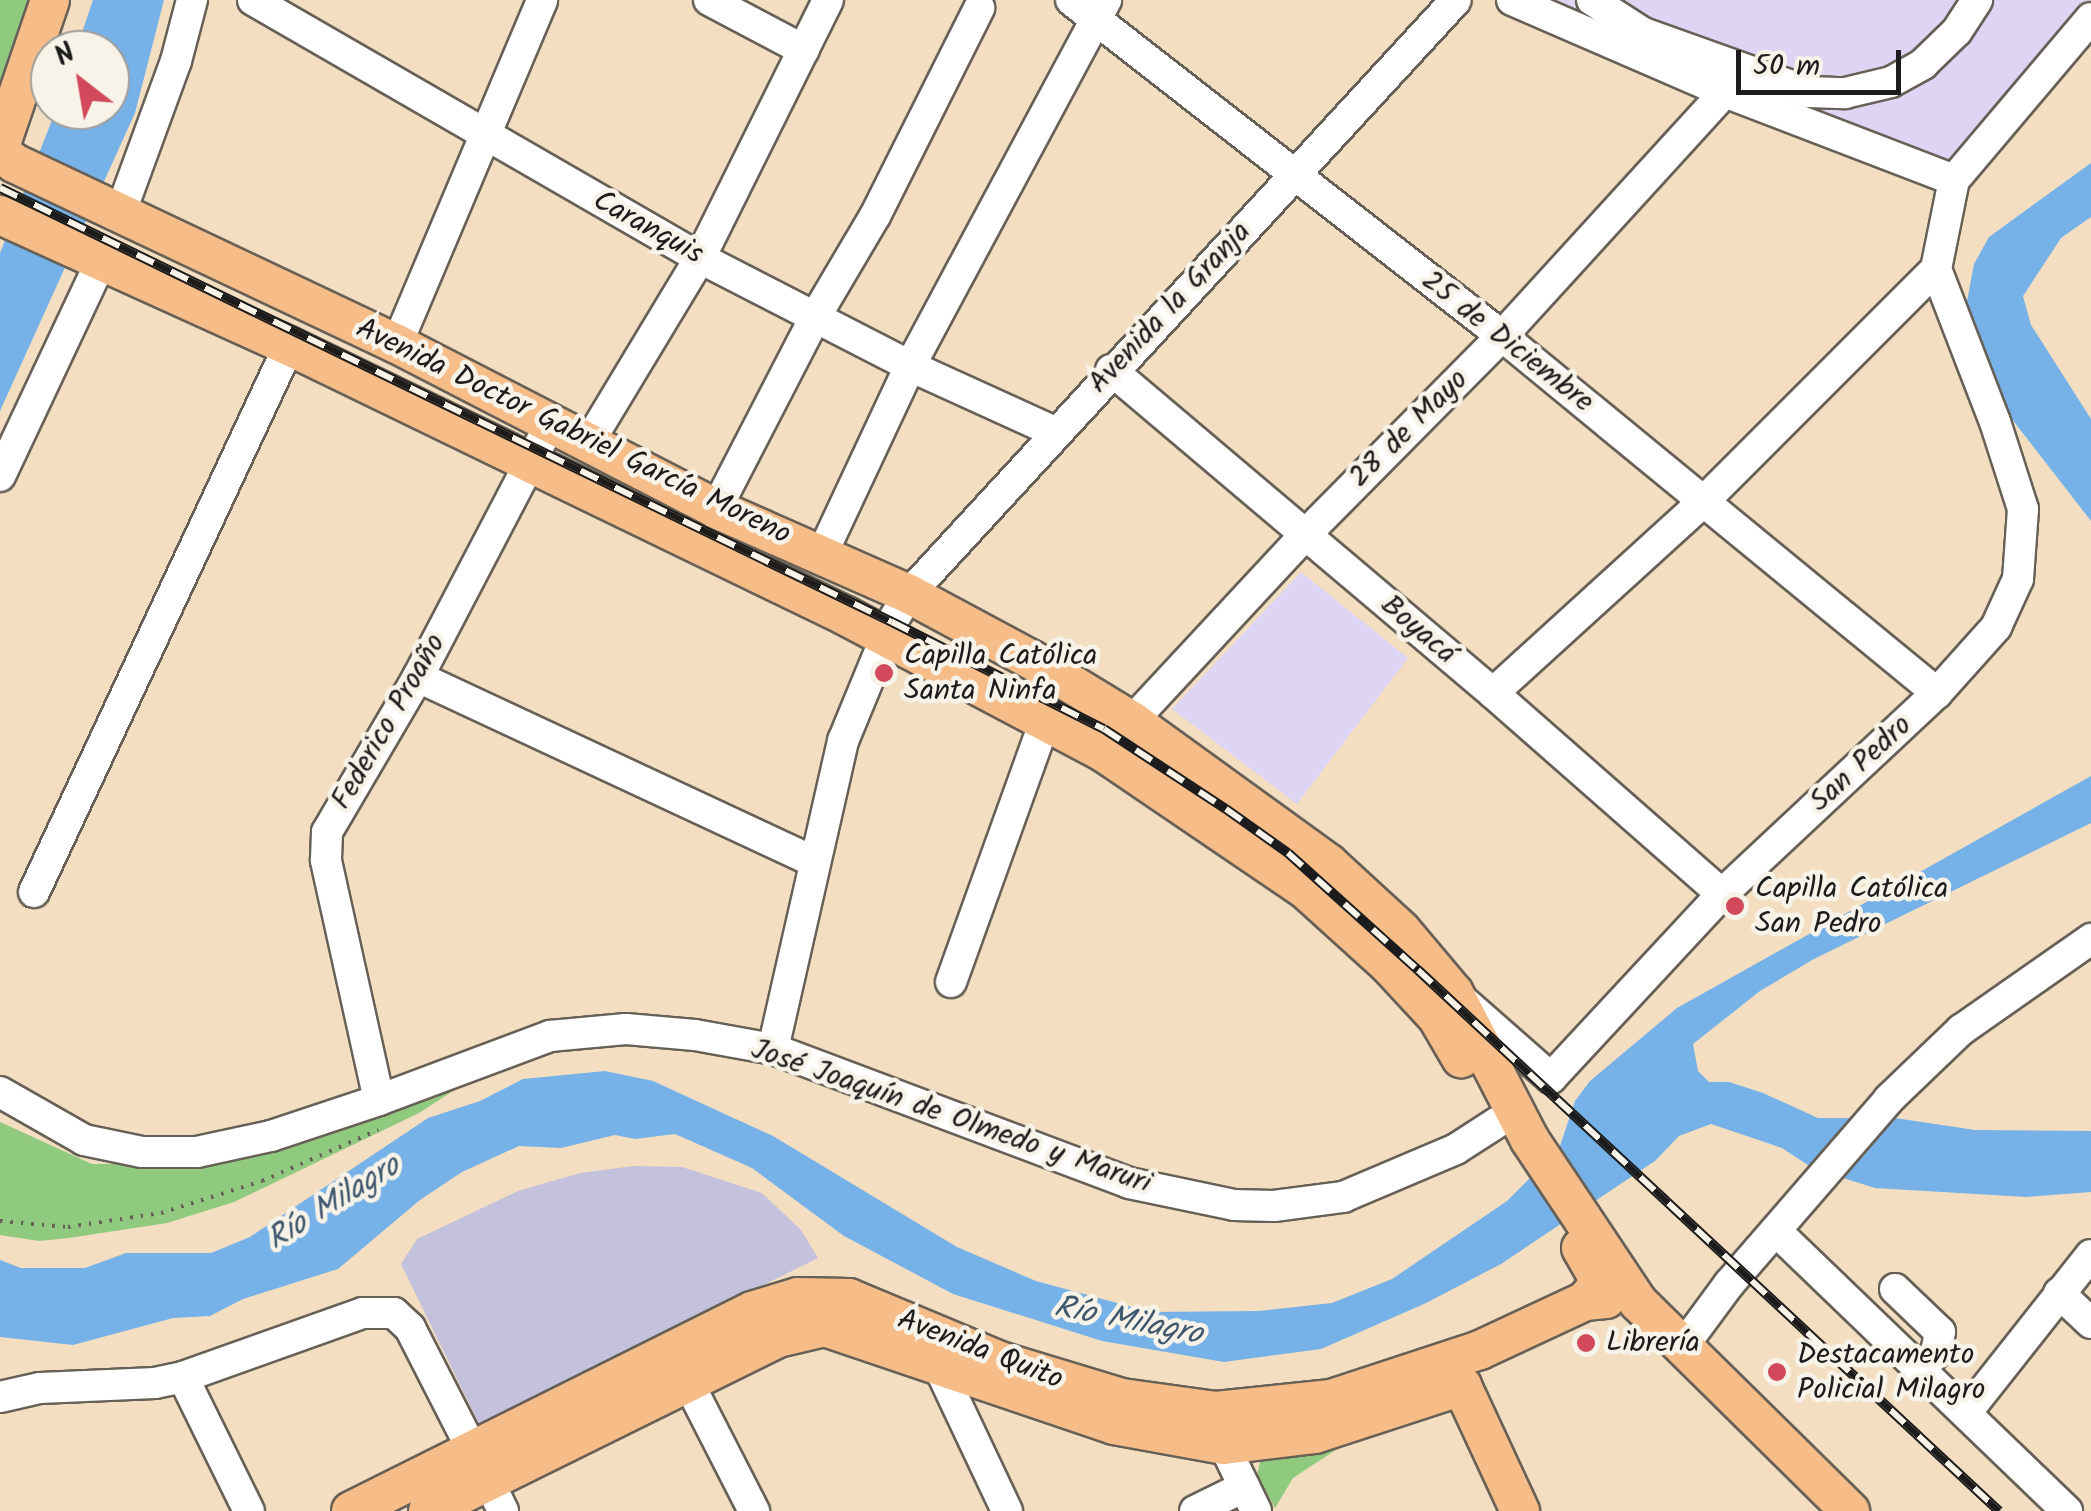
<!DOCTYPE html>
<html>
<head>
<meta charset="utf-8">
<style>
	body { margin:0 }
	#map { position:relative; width:2091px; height:1511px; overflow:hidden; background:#f3dec1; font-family:Kalam,sans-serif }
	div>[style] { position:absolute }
	.built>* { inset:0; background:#ded5f5 }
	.industrial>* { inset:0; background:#c3c1db }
	.green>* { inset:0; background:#90ca7e }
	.water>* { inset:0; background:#76b2e8 }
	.path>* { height:4px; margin-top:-2px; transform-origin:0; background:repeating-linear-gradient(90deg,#676056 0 2.5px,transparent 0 10.5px) }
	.roads { filter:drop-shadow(2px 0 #676056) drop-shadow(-2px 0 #676056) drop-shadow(0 2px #676056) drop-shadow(0 -2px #676056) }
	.minor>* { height:30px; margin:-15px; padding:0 15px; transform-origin:15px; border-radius:15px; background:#fff }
	.major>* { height:38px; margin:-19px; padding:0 19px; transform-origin:19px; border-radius:19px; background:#f7bd88 }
	.rail>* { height:10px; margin-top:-5px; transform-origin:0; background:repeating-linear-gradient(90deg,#f7f3e8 0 19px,#1c1c1c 0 38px); box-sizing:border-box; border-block:2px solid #1c1c1c }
	.dots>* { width:28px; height:28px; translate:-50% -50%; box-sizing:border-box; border:5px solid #f7f3e8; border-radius:50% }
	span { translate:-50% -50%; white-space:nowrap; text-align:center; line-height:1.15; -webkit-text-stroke:9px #f7f3e8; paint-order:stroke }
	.street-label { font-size:30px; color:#1c1c1c }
	.poi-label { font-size:30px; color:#1c1c1c }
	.left { translate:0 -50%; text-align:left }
	.water-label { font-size:32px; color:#40586e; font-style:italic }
	.north { position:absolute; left:30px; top:30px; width:100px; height:100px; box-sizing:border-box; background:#f7f3e8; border:2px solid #9f9d96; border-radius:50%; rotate:329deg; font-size:28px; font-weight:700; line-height:40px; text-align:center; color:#1c1c1c }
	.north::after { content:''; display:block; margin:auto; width:35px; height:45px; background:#d1495b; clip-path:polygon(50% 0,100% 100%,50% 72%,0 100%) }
	.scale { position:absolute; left:1736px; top:50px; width:165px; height:45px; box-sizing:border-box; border:5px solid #1c1c1c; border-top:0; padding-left:12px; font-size:30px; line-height:35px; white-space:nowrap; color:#1c1c1c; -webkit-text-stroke:8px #f7f3e8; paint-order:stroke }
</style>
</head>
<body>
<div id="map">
	<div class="built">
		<div style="clip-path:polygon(1535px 0,2091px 0,1946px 171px)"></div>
		<div style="clip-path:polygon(1301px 572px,1408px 658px,1297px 804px,1172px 709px)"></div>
	</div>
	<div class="industrial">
		<div style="clip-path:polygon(634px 1166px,682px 1167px,762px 1193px,801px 1230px,818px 1258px,480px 1426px,401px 1264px,417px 1239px,518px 1191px,580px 1173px)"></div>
	</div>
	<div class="green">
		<div style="clip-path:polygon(0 0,35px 0,0 97px)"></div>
		<div style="clip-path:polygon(449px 1084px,453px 1091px,419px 1113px,234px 1202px,167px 1223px,69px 1238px,39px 1241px,0 1235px,0 1122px,92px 1164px,223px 1163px,356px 1125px)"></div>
		<div style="clip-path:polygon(1351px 1440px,1293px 1478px,1275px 1508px,1257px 1475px,1260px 1462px,1268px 1457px)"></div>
	</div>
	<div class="water">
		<div style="clip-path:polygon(93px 0,164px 0,135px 113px,0 411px,0 253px,56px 110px,110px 110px,110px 50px,76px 50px)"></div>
		<div style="clip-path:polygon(2091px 163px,2091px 217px,2061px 238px,2023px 296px,2031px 325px,2091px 419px,2091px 521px,2008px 414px,1965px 312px,1974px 264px,1989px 237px)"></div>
		<div style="clip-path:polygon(2091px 776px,2091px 823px,1814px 959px,1760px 991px,1693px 1044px,1698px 1071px,1709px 1082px,1729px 1082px,1763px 1093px,1818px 1118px,1895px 1118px,1975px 1130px,2091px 1131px,2091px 1192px,2026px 1197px,1875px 1188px,1814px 1169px,1782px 1148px,1711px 1124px,1679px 1136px,1655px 1161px,1501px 1264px,1424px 1304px,1321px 1349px,1224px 1362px,1102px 1341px,953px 1294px,844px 1236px,752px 1168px,675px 1134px,635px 1139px,615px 1135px,561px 1148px,519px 1146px,462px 1172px,420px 1200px,338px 1269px,243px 1299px,210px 1316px,173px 1318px,73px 1345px,0 1337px,0 1260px,21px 1268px,85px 1268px,126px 1253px,211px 1253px,250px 1237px,428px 1118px,480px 1101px,523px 1079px,605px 1071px,653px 1081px,773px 1136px,957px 1247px,1036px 1281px,1150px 1312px,1259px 1311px,1332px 1303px,1392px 1279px,1507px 1201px,1559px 1149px,1575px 1101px,1590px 1081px,1677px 1008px)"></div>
	</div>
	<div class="path">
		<div style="left:0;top:1221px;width:68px;rotate:5deg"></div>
		<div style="left:68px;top:1227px;width:94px;rotate:-8.6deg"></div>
		<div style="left:161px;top:1213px;width:106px;rotate:-17.6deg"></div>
		<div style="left:262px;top:1181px;width:127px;rotate:-23.7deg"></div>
	</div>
	<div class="roads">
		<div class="minor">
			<div style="left:253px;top:0;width:516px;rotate:29.99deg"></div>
			<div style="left:700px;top:258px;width:236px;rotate:27.2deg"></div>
			<div style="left:910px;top:366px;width:159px;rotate:24.5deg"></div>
			<div style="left:709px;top:0;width:107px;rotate:27.8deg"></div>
			<div style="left:1071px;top:0;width:546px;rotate:37.94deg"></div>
			<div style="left:1502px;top:336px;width:563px;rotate:39.38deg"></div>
			<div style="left:1512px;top:0;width:232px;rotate:23.4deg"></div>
			<div style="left:1725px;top:92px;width:245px;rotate:21deg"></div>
			<div style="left:1592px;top:0;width:61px;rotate:32.9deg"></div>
			<div style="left:1643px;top:33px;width:176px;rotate:19.6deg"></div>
			<div style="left:1809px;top:92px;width:36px;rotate:2deg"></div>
			<div style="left:1845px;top:93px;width:47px;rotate:-13.4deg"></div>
			<div style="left:1891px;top:82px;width:37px;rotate:-29deg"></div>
			<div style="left:1923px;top:64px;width:47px;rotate:-44.1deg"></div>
			<div style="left:1957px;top:31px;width:37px;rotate:-57deg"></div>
			<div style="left:120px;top:214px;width:163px;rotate:-69.9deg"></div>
			<div style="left:176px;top:61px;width:63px;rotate:-75.3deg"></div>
			<div style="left:1936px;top:269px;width:91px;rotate:-78.6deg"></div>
			<div style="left:1954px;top:180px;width:212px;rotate:-49.8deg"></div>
			<div style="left:397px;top:344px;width:373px;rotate:-67.1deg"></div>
			<div style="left:1111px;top:370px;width:500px;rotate:40.22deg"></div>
			<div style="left:1493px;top:693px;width:305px;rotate:41.3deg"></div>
			<div style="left:589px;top:442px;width:215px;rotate:-58.9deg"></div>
			<div style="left:700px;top:258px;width:288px;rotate:-63.6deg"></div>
			<div style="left:0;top:476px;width:238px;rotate:-64.8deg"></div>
			<div style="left:716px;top:509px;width:214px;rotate:-62.7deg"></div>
			<div style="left:814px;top:319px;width:120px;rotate:-59.4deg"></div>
			<div style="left:875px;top:216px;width:233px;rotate:-63.4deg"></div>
			<div style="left:822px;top:554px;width:208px;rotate:-64.9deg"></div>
			<div style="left:910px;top:366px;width:415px;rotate:-61.8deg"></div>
			<div style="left:418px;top:677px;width:437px;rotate:25deg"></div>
			<div style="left:1493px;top:693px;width:285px;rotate:-42.3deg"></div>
			<div style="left:1704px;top:501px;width:328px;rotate:-45deg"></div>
			<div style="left:1132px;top:721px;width:253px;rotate:-47.1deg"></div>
			<div style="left:1304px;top:536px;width:281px;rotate:-45.3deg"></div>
			<div style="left:1502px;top:336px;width:331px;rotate:-47.6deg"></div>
			<div style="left:34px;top:892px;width:603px;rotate:-64.97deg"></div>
			<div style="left:951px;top:982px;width:277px;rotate:-70.2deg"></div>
			<div style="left:1461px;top:999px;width:120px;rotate:41.3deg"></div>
			<div style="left:1551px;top:1078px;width:251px;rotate:-47.1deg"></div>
			<div style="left:1722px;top:894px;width:294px;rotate:-43.1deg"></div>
			<div style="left:1937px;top:693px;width:89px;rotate:-48.2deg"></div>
			<div style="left:1996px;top:627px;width:53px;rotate:-65.4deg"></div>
			<div style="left:2018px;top:579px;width:70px;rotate:-85.9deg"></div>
			<div style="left:2023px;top:509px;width:91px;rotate:-107.8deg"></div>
			<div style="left:1995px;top:422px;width:164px;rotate:-111.1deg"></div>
			<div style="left:773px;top:1049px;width:316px;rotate:-77.2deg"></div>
			<div style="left:843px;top:741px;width:129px;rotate:-67.6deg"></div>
			<div style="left:892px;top:622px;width:33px;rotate:-59deg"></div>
			<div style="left:909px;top:594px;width:807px;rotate:-47.36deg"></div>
			<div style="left:0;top:1092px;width:97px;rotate:29.7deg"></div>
			<div style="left:84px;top:1140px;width:59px;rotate:11.7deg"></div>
			<div style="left:142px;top:1152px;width:55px"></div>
			<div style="left:197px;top:1152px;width:76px;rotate:-12.2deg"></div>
			<div style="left:271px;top:1136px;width:114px;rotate:-18.4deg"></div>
			<div style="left:379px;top:1100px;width:183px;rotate:-20.5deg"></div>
			<div style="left:550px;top:1036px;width:76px;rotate:-5.3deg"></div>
			<div style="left:626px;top:1029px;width:69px;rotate:5deg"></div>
			<div style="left:695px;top:1035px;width:79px;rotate:10.2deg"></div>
			<div style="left:773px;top:1049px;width:380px;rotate:20.6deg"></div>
			<div style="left:1129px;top:1183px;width:107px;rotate:11.8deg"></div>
			<div style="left:1234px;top:1205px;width:40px;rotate:1.4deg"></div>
			<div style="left:1274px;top:1206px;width:70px;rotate:-7.4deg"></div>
			<div style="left:1343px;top:1197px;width:123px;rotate:-23deg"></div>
			<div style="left:1456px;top:1149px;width:50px;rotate:-32.7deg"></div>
			<div style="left:379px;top:1100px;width:246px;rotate:-102.5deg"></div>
			<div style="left:326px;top:860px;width:28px;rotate:-88deg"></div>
			<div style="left:327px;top:832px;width:180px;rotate:-59.6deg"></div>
			<div style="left:418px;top:677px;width:287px;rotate:-62.4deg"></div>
			<div style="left:1776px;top:1231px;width:404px;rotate:43.9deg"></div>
			<div style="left:1895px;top:1289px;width:62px;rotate:43.7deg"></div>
			<div style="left:1940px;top:1332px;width:20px;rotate:101deg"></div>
			<div style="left:1936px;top:1352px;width:23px;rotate:130deg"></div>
			<div style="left:2059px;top:1293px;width:44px;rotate:43.2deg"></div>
			<div style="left:1684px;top:1345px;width:76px;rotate:-53.6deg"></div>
			<div style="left:1729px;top:1284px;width:245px;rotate:-49.1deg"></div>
			<div style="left:1889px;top:1099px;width:100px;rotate:-43.8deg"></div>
			<div style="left:1961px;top:1030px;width:159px;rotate:-35deg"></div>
			<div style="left:939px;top:1367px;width:159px;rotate:64.7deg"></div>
			<div style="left:183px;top:1377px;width:149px;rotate:63.8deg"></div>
			<div style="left:689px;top:1384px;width:143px;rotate:62.9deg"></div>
			<div style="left:0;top:1397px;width:41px;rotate:-12.7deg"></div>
			<div style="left:40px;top:1388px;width:115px;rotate:-2.5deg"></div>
			<div style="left:155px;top:1383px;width:29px;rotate:-12deg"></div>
			<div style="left:183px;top:1377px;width:191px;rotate:-19.6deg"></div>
			<div style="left:363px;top:1313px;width:31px"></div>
			<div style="left:394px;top:1313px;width:22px;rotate:43deg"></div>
			<div style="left:410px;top:1328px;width:136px;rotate:62.9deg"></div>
			<div style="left:1966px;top:1413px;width:201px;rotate:-51.7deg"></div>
			<div style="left:1224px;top:1445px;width:73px;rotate:64.1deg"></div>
			<div style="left:489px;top:1482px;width:32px;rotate:64deg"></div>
			<div style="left:1195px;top:1511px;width:55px;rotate:-26.1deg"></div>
		</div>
		<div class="major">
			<div style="left:0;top:147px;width:155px;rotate:-71.2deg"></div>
			<div style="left:0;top:152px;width:18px;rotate:38deg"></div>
			<div style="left:14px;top:163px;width:424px;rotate:25.3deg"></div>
			<div style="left:397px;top:344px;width:359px;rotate:27.3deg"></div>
			<div style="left:716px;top:509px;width:211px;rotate:23.8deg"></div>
			<div style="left:909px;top:594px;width:140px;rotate:28.2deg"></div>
			<div style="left:1032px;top:660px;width:117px;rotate:31.4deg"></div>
			<div style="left:1132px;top:721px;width:242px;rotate:35.9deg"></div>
			<div style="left:1328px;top:863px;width:99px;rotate:42.5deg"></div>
			<div style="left:1401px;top:930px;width:82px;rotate:49.9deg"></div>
			<div style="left:1454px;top:993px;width:165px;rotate:62.7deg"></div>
			<div style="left:1530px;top:1140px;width:195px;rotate:56.3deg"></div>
			<div style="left:1638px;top:1302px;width:298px;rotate:44.6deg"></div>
			<div style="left:0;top:215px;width:317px;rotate:24.4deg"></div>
			<div style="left:289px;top:346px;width:619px;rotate:25.86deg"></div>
			<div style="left:846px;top:616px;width:291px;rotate:27.9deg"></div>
			<div style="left:1103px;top:752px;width:245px;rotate:34.2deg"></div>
			<div style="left:1306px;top:890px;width:112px;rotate:42.1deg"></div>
			<div style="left:1389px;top:965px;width:71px;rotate:47.3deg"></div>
			<div style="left:1437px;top:1017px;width:48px;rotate:59.7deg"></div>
			<div style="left:1581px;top:1248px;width:39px;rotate:60deg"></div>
			<div style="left:1601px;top:1282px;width:25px;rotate:130deg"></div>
			<div style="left:1462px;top:1386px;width:138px;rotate:65.1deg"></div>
			<div style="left:351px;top:1511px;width:448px;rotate:-26.5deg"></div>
			<div style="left:752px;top:1311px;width:48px;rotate:-16.9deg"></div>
			<div style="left:798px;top:1297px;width:51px;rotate:1.1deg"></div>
			<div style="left:849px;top:1298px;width:167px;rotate:22.6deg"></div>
			<div style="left:1003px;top:1362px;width:124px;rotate:16.8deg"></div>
			<div style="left:1122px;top:1398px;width:95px;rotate:7.9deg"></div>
			<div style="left:1216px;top:1411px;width:116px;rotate:-6deg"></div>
			<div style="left:1331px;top:1399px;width:157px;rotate:-18.2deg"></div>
			<div style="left:1480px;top:1350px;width:116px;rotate:-25deg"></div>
			<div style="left:1585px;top:1301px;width:21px;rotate:-5deg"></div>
			<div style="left:428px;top:1511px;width:390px;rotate:-26.3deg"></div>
			<div style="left:778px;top:1338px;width:48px;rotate:-13.2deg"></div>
			<div style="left:825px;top:1327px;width:305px;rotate:18.7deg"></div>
			<div style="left:1114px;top:1425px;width:112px;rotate:10.3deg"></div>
			<div style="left:1224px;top:1445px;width:92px;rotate:-6.9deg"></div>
			<div style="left:1315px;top:1434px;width:155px;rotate:-18.1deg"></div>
		</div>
	</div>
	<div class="rail">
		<div style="left:0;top:188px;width:992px;rotate:25.95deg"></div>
		<div style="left:892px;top:622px;width:237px;rotate:26.8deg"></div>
		<div style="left:1104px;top:729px;width:146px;rotate:33.3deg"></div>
		<div style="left:1226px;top:809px;width:76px;rotate:35.4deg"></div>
		<div style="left:1288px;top:853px;width:175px;rotate:42deg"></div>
		<div style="left:1418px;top:970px;width:794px;rotate:42.96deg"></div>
	</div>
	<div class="dots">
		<div style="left:884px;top:673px;background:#d1495b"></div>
		<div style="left:1735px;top:906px;background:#d1495b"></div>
		<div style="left:1586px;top:1343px;background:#d1495b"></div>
		<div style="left:1777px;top:1372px;background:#d1495b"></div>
	</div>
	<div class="street-label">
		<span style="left:648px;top:228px;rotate:29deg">Caranquis</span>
		<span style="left:1170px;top:308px;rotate:-47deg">Avenida la Granja</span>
		<span style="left:1507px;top:342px;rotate:38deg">25 de Diciembre</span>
		<span style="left:1409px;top:429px;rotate:-45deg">28 de Mayo</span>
		<span style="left:573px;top:432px;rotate:26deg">Avenida Doctor Gabriel García Moreno</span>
		<span style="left:1418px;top:630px;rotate:40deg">Boyacá</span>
		<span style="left:389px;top:722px;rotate:-60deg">Federico Proaño</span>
		<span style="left:1861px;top:764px;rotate:-43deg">San Pedro</span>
		<span style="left:951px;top:1117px;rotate:19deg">José Joaquín de Olmedo y Maruri</span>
		<span style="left:980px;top:1350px;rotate:21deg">Avenida Quito</span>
	</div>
	<div class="poi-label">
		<span class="left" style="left:904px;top:673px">Capilla Católica<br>Santa Ninfa</span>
		<span class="left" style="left:1755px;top:906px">Capilla Católica<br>San Pedro</span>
		<span class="left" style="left:1606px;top:1343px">Librería</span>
		<span class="left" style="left:1797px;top:1372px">Destacamento<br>Policial Milagro</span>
	</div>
	<div class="water-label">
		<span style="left:334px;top:1204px;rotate:-32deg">Río Milagro</span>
		<span style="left:1128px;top:1322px;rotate:11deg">Río Milagro</span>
	</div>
	<div class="north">N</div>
	<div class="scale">50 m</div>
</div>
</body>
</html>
